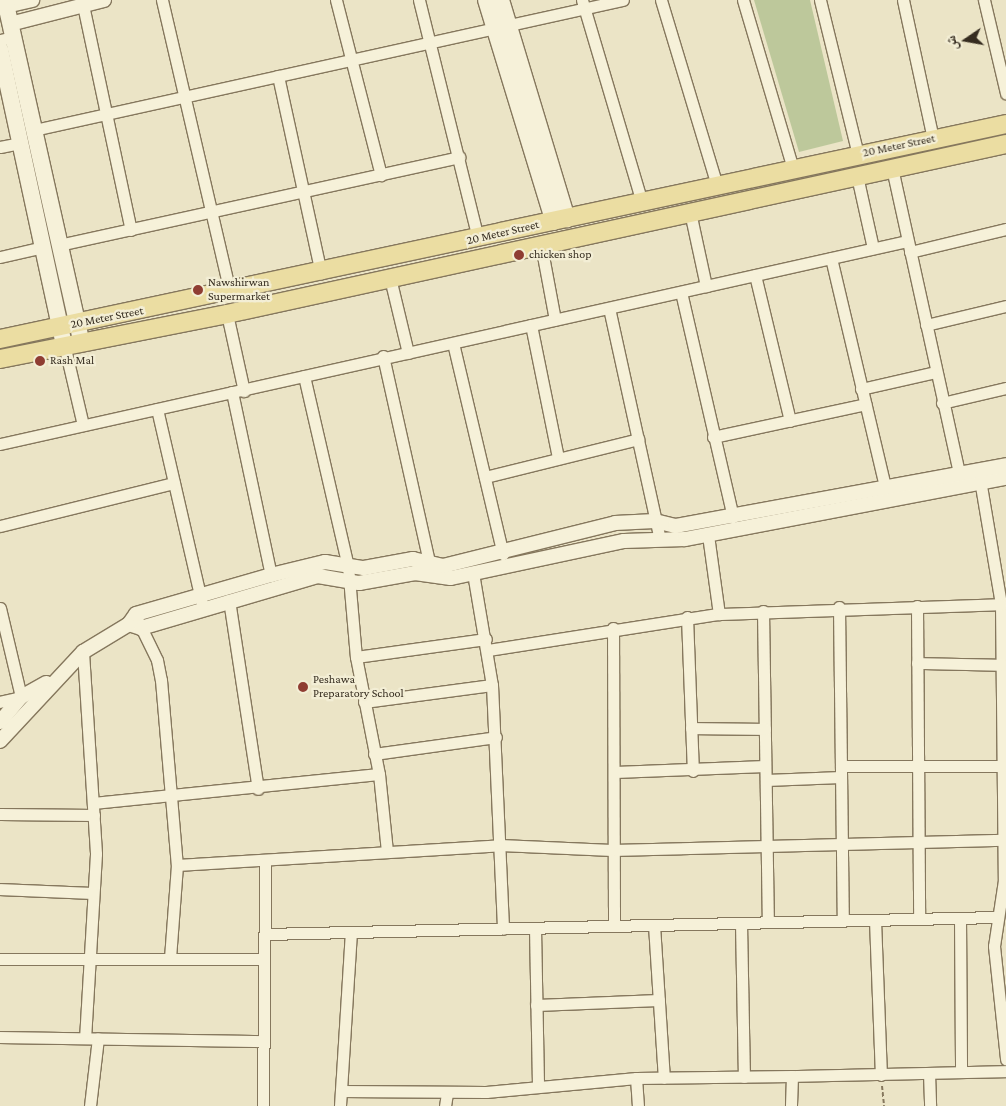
<!DOCTYPE html>
<html>
<head>
<meta charset="utf-8">
<style>
	body { margin:0 }
	#map { position:relative; width:1006px; height:1106px; overflow:hidden; background:#ebe4c6; font-family:"Crimson Pro","Noto Naskh Arabic",serif }
	div>[style] { position:absolute }
	.green>* { inset:0; background:#bdc89b }
	.path>* { height:2px; margin-top:-1px; transform-origin:0; background:repeating-linear-gradient(90deg,#85775d 0 4px,transparent 0 6.5px) }
	.roads { filter:drop-shadow(1px 0 #85775d) drop-shadow(-1px 0 #85775d) drop-shadow(0 1px #85775d) drop-shadow(0 -1px #85775d) }
	.minor>* { height:11px; margin:-5.5px; padding:0 5.5px; transform-origin:5.5px; border-radius:5.5px; background:#f6f1d9 }
	.tertiary>* { height:14px; margin:-7px; padding:0 7px; transform-origin:7px; border-radius:7px; background:#f6f1d9 }
	.secondary>* { height:16px; margin:-8px; padding:0 8px; transform-origin:8px; border-radius:8px; background:#f6f1d9 }
	.primary>* { height:18px; margin:-9px; padding:0 9px; transform-origin:9px; border-radius:9px; background:#ebdda2 }
	.dots>* { width:14px; height:14px; translate:-50% -50%; box-sizing:border-box; border:2px solid #f3eed5; border-radius:50% }
	span { translate:-50% -50%; white-space:nowrap; text-align:center; line-height:1.15; -webkit-text-stroke:4.5px #f3eed5; paint-order:stroke }
	.street-label { font-size:12px; color:#362d20 }
	.poi-label { font-size:12px; color:#362d20 }
	.left { translate:0 -50%; text-align:left }
	.north { position:absolute; left:941px; top:15px; width:50px; height:50px; -webkit-text-stroke:4px #f3eed5; paint-order:stroke; rotate:258deg; font-size:14px; font-weight:700; line-height:20px; text-align:center; color:#362d20 }
	.north::after { content:''; display:block; margin:auto; width:18px; height:22px; background:#362d20; clip-path:polygon(50% 0,100% 100%,50% 72%,0 100%) }
</style>
</head>
<body>
<div id="map">
	<div class="green">
		<div style="clip-path:polygon(754px 0,810px 0,843px 141px,799px 152px)"></div>
	</div>
	<div class="path">
		<div style="left:882px;top:1086px;width:20px;rotate:84deg"></div>
	</div>
	<div class="roads">
		<div class="minor">
			<div style="left:162px;top:0;width:301px;rotate:76.9deg"></div>
			<div style="left:336px;top:0;width:181px;rotate:75.6deg"></div>
			<div style="left:419px;top:0;width:246px;rotate:76.1deg"></div>
			<div style="left:582px;top:0;width:211px;rotate:73.5deg"></div>
			<div style="left:661px;top:0;width:194px;rotate:73.2deg"></div>
			<div style="left:743px;top:0;width:176px;rotate:73.5deg"></div>
			<div style="left:820px;top:0;width:160px;rotate:76.2deg"></div>
			<div style="left:903px;top:0;width:142px;rotate:77.8deg"></div>
			<div style="left:984px;top:0;width:96px;rotate:76.7deg"></div>
			<div style="left:83px;top:5px;width:230px;rotate:78deg"></div>
			<div style="left:0;top:40px;width:13px;rotate:-13deg"></div>
			<div style="left:278px;top:76px;width:202px;rotate:77.7deg"></div>
			<div style="left:34px;top:130px;width:603px;rotate:-12.45deg"></div>
			<div style="left:0;top:147px;width:20px;rotate:-11deg"></div>
			<div style="left:892px;top:168px;width:313px;rotate:77.6deg"></div>
			<div style="left:857px;top:176px;width:74px;rotate:77.5deg"></div>
			<div style="left:690px;top:212px;width:76px;rotate:77.8deg"></div>
			<div style="left:59px;top:245px;width:410px;rotate:-12.4deg"></div>
			<div style="left:541px;top:245px;width:76px;rotate:79.4deg"></div>
			<div style="left:910px;top:252px;width:99px;rotate:-13.5deg"></div>
			<div style="left:0;top:257px;width:44px;rotate:-13.1deg"></div>
			<div style="left:831px;top:258px;width:243px;rotate:76.7deg"></div>
			<div style="left:755px;top:275px;width:150px;rotate:76.5deg"></div>
			<div style="left:390px;top:278px;width:77px;rotate:76.5deg"></div>
			<div style="left:681px;top:292px;width:231px;rotate:77deg"></div>
			<div style="left:609px;top:308px;width:237px;rotate:77.6deg"></div>
			<div style="left:227px;top:314px;width:79px;rotate:77.6deg"></div>
			<div style="left:531px;top:325px;width:136px;rotate:78.5deg"></div>
			<div style="left:926px;top:325px;width:82px;rotate:-13.4deg"></div>
			<div style="left:453px;top:343px;width:217px;rotate:76.7deg"></div>
			<div style="left:64px;top:344px;width:83px;rotate:76.8deg"></div>
			<div style="left:383px;top:356px;width:219px;rotate:77.4deg"></div>
			<div style="left:304px;top:376px;width:195px;rotate:77deg"></div>
			<div style="left:348px;top:566px;width:91px;rotate:85deg"></div>
			<div style="left:356px;top:657px;width:119px;rotate:78.9deg"></div>
			<div style="left:379px;top:774px;width:78px;rotate:84.1deg"></div>
			<div style="left:861px;top:389px;width:77px;rotate:-12.8deg"></div>
			<div style="left:232px;top:392px;width:187px;rotate:78deg"></div>
			<div style="left:942px;top:403px;width:66px;rotate:-13.2deg"></div>
			<div style="left:157px;top:409px;width:200px;rotate:77deg"></div>
			<div style="left:713px;top:437px;width:156px;rotate:-12.2deg"></div>
			<div style="left:0;top:444px;width:929px;rotate:-12.62deg"></div>
			<div style="left:979px;top:474px;width:132px;rotate:80.4deg"></div>
			<div style="left:1001px;top:604px;width:276px;rotate:89.4deg"></div>
			<div style="left:1004px;top:880px;width:67px;rotate:98.6deg"></div>
			<div style="left:994px;top:946px;width:114px;rotate:83.9deg"></div>
			<div style="left:485px;top:477px;width:158px;rotate:-13.9deg"></div>
			<div style="left:0;top:526px;width:179px;rotate:-13.9deg"></div>
			<div style="left:708px;top:535px;width:80px;rotate:82.1deg"></div>
			<div style="left:473px;top:573px;width:114px;rotate:80.4deg"></div>
			<div style="left:492px;top:685px;width:244px;rotate:87.4deg"></div>
			<div style="left:229px;top:600px;width:191px;rotate:81.3deg"></div>
			<div style="left:917px;top:606px;width:313px;rotate:89.6deg"></div>
			<div style="left:839px;top:607px;width:314px;rotate:89.3deg"></div>
			<div style="left:0;top:608px;width:91px;rotate:76.7deg"></div>
			<div style="left:21px;top:697px;width:22px;rotate:167deg"></div>
			<div style="left:763px;top:611px;width:311px;rotate:89.1deg"></div>
			<div style="left:687px;top:617px;width:154px;rotate:87.8deg"></div>
			<div style="left:138px;top:621px;width:43px;rotate:64deg"></div>
			<div style="left:157px;top:660px;width:20px;rotate:79deg"></div>
			<div style="left:161px;top:680px;width:186px;rotate:85.1deg"></div>
			<div style="left:177px;top:865px;width:94px;rotate:94.3deg"></div>
			<div style="left:613px;top:628px;width:298px;rotate:89.8deg"></div>
			<div style="left:488px;top:650px;width:234px;rotate:-8.9deg"></div>
			<div style="left:719px;top:614px;width:282px;rotate:-2deg"></div>
			<div style="left:83px;top:652px;width:202px;rotate:86.3deg"></div>
			<div style="left:96px;top:854px;width:183px;rotate:93.4deg"></div>
			<div style="left:356px;top:657px;width:131px;rotate:-7.9deg"></div>
			<div style="left:917px;top:663px;width:87px;rotate:1.3deg"></div>
			<div style="left:364px;top:702px;width:129px;rotate:-7.6deg"></div>
			<div style="left:691px;top:728px;width:74px;rotate:0.8deg"></div>
			<div style="left:374px;top:754px;width:123px;rotate:-7.9deg"></div>
			<div style="left:841px;top:766px;width:162px"></div>
			<div style="left:615px;top:772px;width:150px;rotate:-2.3deg"></div>
			<div style="left:766px;top:780px;width:75px;rotate:-2.3deg"></div>
			<div style="left:93px;top:803px;width:287px;rotate:-5.8deg"></div>
			<div style="left:0;top:814px;width:94px;rotate:0.6deg"></div>
			<div style="left:177px;top:865px;width:324px;rotate:-3.5deg"></div>
			<div style="left:500px;top:845px;width:112px;rotate:2.6deg"></div>
			<div style="left:612px;top:850px;width:392px;rotate:-1.5deg"></div>
			<div style="left:0;top:889px;width:93px;rotate:2.5deg"></div>
			<div style="left:960px;top:918px;width:153px;rotate:89.6deg"></div>
			<div style="left:875px;top:920px;width:155px;rotate:87.8deg"></div>
			<div style="left:741px;top:923px;width:154px;rotate:88.9deg"></div>
			<div style="left:654px;top:925px;width:153px;rotate:86.3deg"></div>
			<div style="left:535px;top:928px;width:159px;rotate:88.9deg"></div>
			<div style="left:265px;top:934px;width:732px;rotate:-1.33deg"></div>
			<div style="left:0;top:959px;width:264px"></div>
			<div style="left:536px;top:1005px;width:123px;rotate:-2.3deg"></div>
			<div style="left:0;top:1037px;width:264px;rotate:0.9deg"></div>
			<div style="left:929px;top:1073px;width:33px;rotate:88deg"></div>
			<div style="left:792px;top:1076px;width:214px;rotate:-1.3deg"></div>
			<div style="left:636px;top:1078px;width:28px;rotate:86deg"></div>
			<div style="left:341px;top:1091px;width:145px;rotate:0.4deg"></div>
			<div style="left:486px;top:1092px;width:151px;rotate:-5.3deg"></div>
			<div style="left:636px;top:1078px;width:156px;rotate:-0.7deg"></div>
			<div style="left:792px;top:1076px;width:30px;rotate:92deg"></div>
			<div style="left:90px;top:1106px;width:68px;rotate:-83.3deg"></div>
			<div style="left:263px;top:1106px;width:246px;rotate:-89.5deg"></div>
			<div style="left:340px;top:1106px;width:174px;rotate:-86.4deg"></div>
			<div style="left:445px;top:1106px;width:13px;rotate:-81deg"></div>
		</div>
		<div class="tertiary">
			<div style="left:6px;top:6px;width:27px;rotate:-13deg"></div>
			<div style="left:10px;top:24px;width:97px;rotate:-14.3deg"></div>
			<div style="left:129px;top:624px;width:13px;rotate:18deg"></div>
			<div style="left:141px;top:628px;width:184px;rotate:-16.4deg"></div>
			<div style="left:318px;top:576px;width:42px;rotate:9.7deg"></div>
			<div style="left:359px;top:583px;width:57px;rotate:-10.1deg"></div>
			<div style="left:415px;top:573px;width:36px;rotate:8deg"></div>
			<div style="left:451px;top:578px;width:177px;rotate:-12.1deg"></div>
			<div style="left:624px;top:541px;width:61px;rotate:-1.9deg"></div>
			<div style="left:685px;top:539px;width:327px;rotate:-10.8deg"></div>
			<div style="left:0;top:722px;width:33px;rotate:-50deg"></div>
			<div style="left:21px;top:697px;width:29px;rotate:-29deg"></div>
			<div style="left:0;top:741px;width:122px;rotate:-47deg"></div>
			<div style="left:83px;top:652px;width:54px;rotate:-31.3deg"></div>
			<div style="left:129px;top:624px;width:12px;rotate:-55deg"></div>
			<div style="left:136px;top:614px;width:141px;rotate:-16.1deg"></div>
			<div style="left:271px;top:575px;width:56px;rotate:-13.5deg"></div>
			<div style="left:325px;top:562px;width:39px;rotate:9deg"></div>
			<div style="left:364px;top:568px;width:50px;rotate:-10.4deg"></div>
			<div style="left:413px;top:559px;width:31px;rotate:13deg"></div>
			<div style="left:443px;top:566px;width:177px;rotate:-14deg"></div>
			<div style="left:615px;top:523px;width:40px;rotate:-2.9deg"></div>
			<div style="left:655px;top:521px;width:21px;rotate:14deg"></div>
			<div style="left:675px;top:526px;width:337px;rotate:-10.4deg"></div>
		</div>
		<div class="secondary">
			<div style="left:5px;top:0;width:349px;rotate:77.4deg"></div>
			<div style="left:486px;top:0;width:232px;rotate:73deg"></div>
			<div style="left:501px;top:0;width:229px;rotate:73.2deg"></div>
			<div style="left:0;top:49px;width:302px;rotate:77.8deg"></div>
		</div>
		<div class="primary">
			<div style="left:0;top:339px;width:1029px;rotate:-12.06deg"></div>
			<div style="left:0;top:359px;width:231px;rotate:-11.2deg"></div>
			<div style="left:227px;top:314px;width:797px;rotate:-12.31deg"></div>
		</div>
	</div>
	<div class="dots">
		<div style="left:519px;top:255px;background:#8f3d32"></div>
		<div style="left:198px;top:290px;background:#8f3d32"></div>
		<div style="left:40px;top:361px;background:#8f3d32"></div>
		<div style="left:303px;top:687px;background:#8f3d32"></div>
	</div>
	<div class="street-label">
		<span style="left:899px;top:146px;rotate:-12deg">20 Meter Street</span>
		<span style="left:503px;top:233px;rotate:-13deg">20 Meter Street</span>
		<span style="left:107px;top:318px;rotate:-11deg">20 Meter Street</span>
	</div>
	<div class="poi-label">
		<span class="left" style="left:529px;top:255px">chicken shop</span>
		<span class="left" style="left:208px;top:290px">Nawshirwan<br>Supermarket</span>
		<span class="left" style="left:50px;top:361px">Rash Mal</span>
		<span class="left" style="left:313px;top:687px">Peshawa<br>Preparatory School</span>
	</div>
	<div class="north">ش</div>
</div>
</body>
</html>
